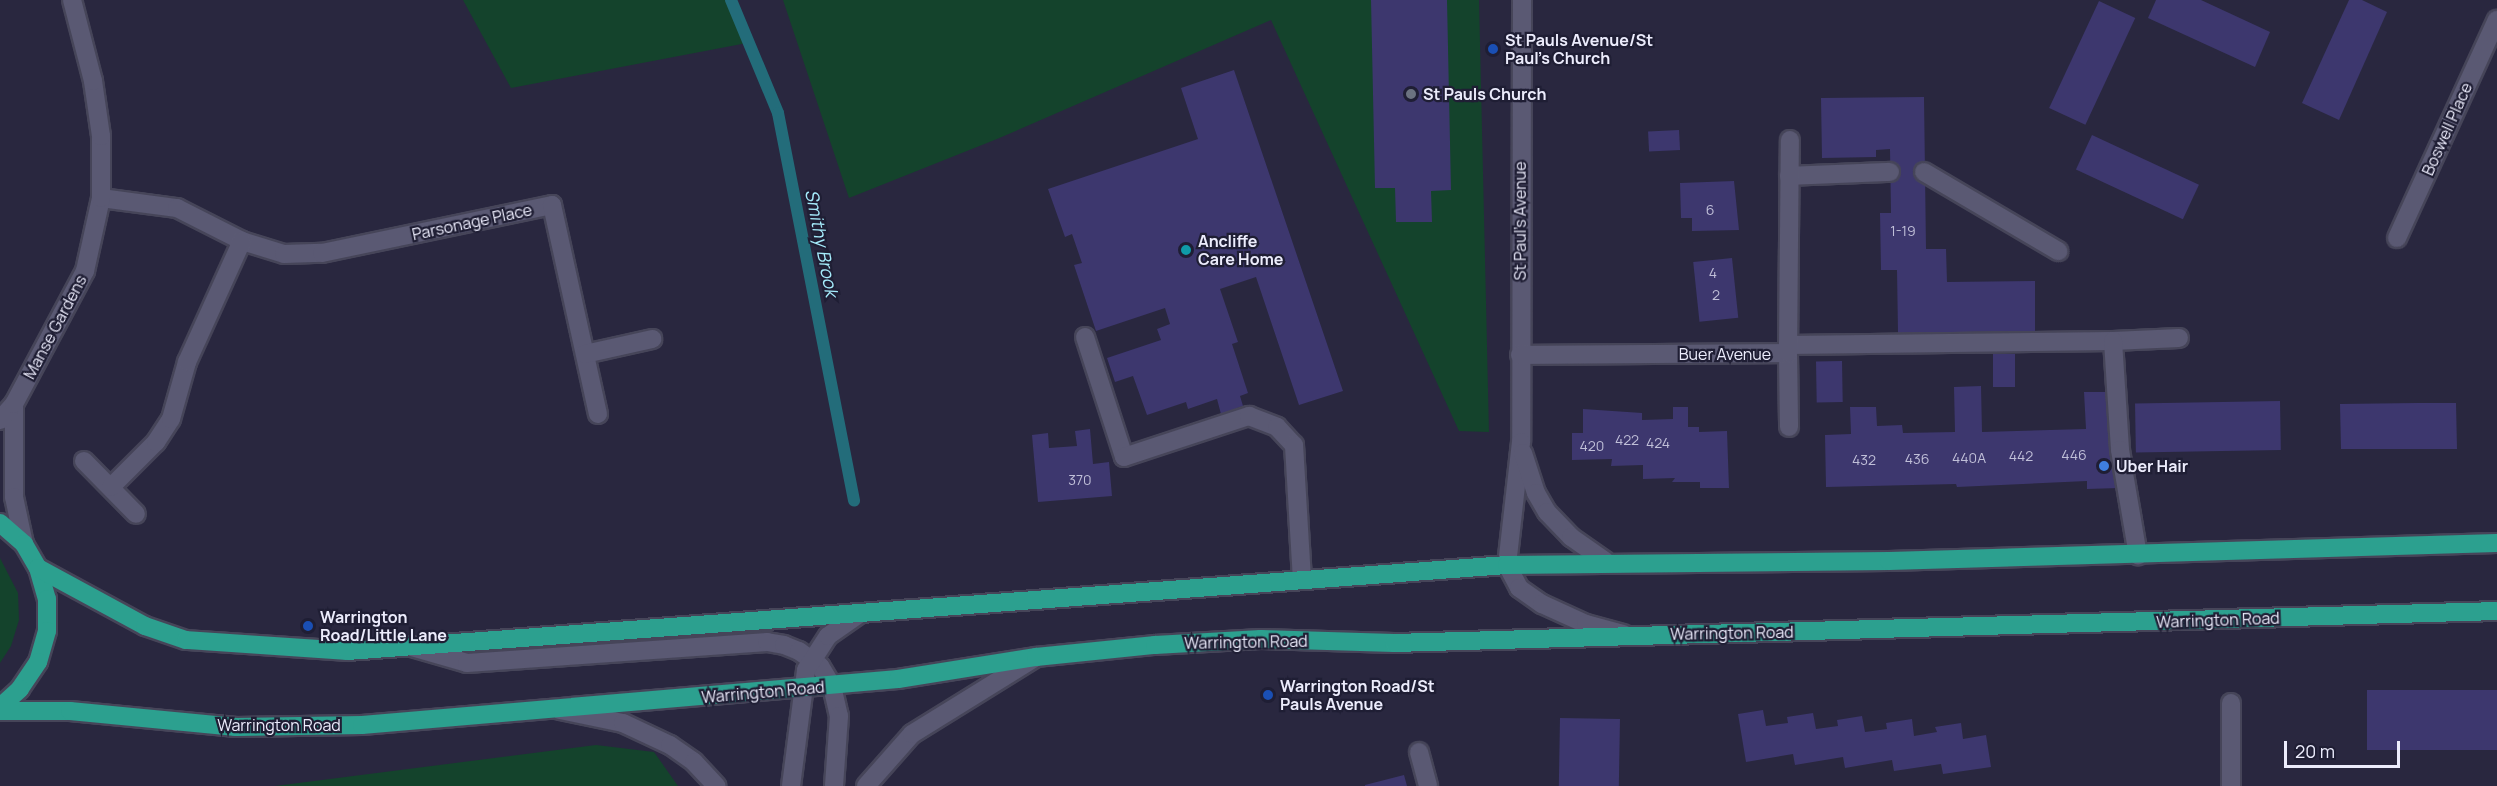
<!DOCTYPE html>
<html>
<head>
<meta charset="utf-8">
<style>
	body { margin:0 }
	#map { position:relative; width:2497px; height:786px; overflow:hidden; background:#29273f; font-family:Manrope,sans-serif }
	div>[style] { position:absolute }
	.green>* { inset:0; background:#14432c }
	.stream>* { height:12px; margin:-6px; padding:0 6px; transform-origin:6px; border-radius:6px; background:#236c7a }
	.building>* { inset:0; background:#3d376e; transform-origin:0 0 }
	.roads { filter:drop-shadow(2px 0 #464559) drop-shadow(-2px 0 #464559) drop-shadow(0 2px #464559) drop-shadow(0 -2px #464559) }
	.service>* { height:18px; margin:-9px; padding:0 9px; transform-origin:9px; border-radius:9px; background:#5a5973 }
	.minor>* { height:18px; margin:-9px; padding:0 9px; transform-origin:9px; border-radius:9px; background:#5a5973 }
	.tertiary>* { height:18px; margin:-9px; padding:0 9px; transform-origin:9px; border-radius:9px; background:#5a5973 }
	.trunk>* { height:18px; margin:-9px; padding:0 9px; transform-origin:9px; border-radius:9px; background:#2ca08f }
	.dots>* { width:16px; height:16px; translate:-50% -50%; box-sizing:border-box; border:3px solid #1f1e34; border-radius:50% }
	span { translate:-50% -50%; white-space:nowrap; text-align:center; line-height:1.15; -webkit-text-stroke:4.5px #1f1e34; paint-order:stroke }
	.number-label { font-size:14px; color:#c0bfd8 }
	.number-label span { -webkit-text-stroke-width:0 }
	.poi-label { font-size:16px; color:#ececfc; font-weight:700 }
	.left { translate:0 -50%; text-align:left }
	.street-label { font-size:16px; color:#ececfc }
	.water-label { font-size:18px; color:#a6ecfc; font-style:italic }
	.scale { position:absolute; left:2284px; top:741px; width:116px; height:27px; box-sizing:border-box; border:3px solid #ececfc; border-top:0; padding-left:8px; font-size:18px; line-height:21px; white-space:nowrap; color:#ececfc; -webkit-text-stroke:4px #1f1e34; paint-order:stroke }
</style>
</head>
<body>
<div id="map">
	<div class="green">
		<div style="clip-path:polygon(463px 0,725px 0,747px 43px,511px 88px)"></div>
		<div style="clip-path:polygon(783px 0,1479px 0,1489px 432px,1459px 431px,1271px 20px,997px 139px,849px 198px)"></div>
		<div style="clip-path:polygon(0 558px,18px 593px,19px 620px,11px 646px,0 663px)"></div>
		<div style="clip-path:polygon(596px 745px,654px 752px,678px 786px,275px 786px)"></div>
	</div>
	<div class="stream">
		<div style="left:731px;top:0;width:122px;rotate:67.4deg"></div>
		<div style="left:778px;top:113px;width:395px;rotate:78.9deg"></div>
	</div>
	<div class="building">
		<div style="clip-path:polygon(1371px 0,1447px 0,1451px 190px,1431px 191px,1432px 222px,1396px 222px,1395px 188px,1375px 188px)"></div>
		<div style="clip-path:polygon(2156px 0,2201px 0,2270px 32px,2255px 67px,2148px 18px)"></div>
		<div style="clip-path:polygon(2349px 0,2362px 0,2387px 12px,2339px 120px,2302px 103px)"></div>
		<div style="left:2099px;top:1px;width:40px;height:118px;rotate:25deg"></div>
		<div style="clip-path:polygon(1234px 70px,1343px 391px,1299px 405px,1256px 277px,1220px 289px,1238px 342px,1232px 344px,1248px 393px,1240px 396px,1243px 406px,1221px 414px,1217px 399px,1188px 409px,1186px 402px,1147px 415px,1133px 376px,1115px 382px,1107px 358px,1161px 340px,1157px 329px,1170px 324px,1165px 308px,1096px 331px,1074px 265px,1082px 263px,1072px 234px,1065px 237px,1048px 189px,1198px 139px,1181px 88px)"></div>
		<div style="clip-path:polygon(1924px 97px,1926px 249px,1946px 249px,1947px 282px,2035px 281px,2035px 331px,1898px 333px,1897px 270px,1881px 270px,1880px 213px,1891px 213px,1890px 149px,1876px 150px,1876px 157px,1822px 158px,1821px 98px)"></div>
		<div style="left:1679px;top:130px;width:20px;height:31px;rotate:87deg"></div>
		<div style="left:2092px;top:135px;width:118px;height:38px;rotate:25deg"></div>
		<div style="clip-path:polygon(1734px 181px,1739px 230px,1692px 231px,1692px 218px,1681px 218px,1680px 183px)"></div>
		<div style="left:1732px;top:258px;width:60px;height:39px;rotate:84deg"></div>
		<div style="left:1993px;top:354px;width:22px;height:33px"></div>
		<div style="left:1842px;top:361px;width:41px;height:26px;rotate:89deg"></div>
		<div style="clip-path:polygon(1981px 386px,1982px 432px,2086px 429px,2084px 392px,2113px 392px,2119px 488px,2087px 489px,2087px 481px,1957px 487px,1956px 484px,1826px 487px,1825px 435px,1851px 434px,1850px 407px,1876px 407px,1877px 426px,1902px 425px,1903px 433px,1955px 432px,1954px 387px)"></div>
		<div style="left:2280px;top:401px;width:49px;height:145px;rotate:89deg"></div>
		<div style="clip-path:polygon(2417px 403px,2456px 403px,2457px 449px,2341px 449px,2340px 404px)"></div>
		<div style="clip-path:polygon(1673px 407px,1688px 407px,1688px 427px,1699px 427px,1699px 432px,1727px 431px,1729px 488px,1700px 488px,1700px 482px,1672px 482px,1675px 478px,1643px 479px,1643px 465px,1611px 466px,1612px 459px,1572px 460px,1572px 433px,1583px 433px,1583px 409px,1642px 413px,1642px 420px,1673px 419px)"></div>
		<div style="clip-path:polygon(1090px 429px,1093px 464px,1109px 462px,1112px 496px,1038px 502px,1032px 435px,1048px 433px,1049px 448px,1077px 446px,1075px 431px)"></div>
		<div style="left:2497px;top:690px;width:60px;height:130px;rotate:90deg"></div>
		<div style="clip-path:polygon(1763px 710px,1766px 726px,1788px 723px,1787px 717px,1813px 713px,1816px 729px,1838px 726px,1837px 720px,1862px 716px,1865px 732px,1887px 729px,1886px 723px,1912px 719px,1914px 736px,1937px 732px,1935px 727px,1961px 723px,1963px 739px,1986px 735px,1991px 767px,1943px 774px,1941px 764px,1894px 771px,1892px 760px,1845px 768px,1843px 757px,1795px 765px,1793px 754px,1746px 762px,1738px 714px)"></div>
		<div style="left:1560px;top:718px;width:60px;height:68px;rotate:1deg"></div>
		<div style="clip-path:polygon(1404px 775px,1407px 786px,1365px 786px,1365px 785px)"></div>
	</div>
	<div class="roads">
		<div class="service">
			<div style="left:1924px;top:172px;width:156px;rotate:30.5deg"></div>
			<div style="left:1789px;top:176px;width:101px;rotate:-2.3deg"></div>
			<div style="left:1085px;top:337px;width:126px;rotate:72deg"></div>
			<div style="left:1124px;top:457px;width:132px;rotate:-18.2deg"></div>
			<div style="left:1249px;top:416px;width:30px;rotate:21deg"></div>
			<div style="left:1277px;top:427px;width:25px;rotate:47deg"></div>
			<div style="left:1294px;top:445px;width:135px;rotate:86.6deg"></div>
			<div style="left:2113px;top:341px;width:66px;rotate:-2.6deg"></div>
			<div style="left:1788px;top:345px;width:325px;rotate:-0.7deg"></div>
			<div style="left:2113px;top:341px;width:109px;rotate:86.3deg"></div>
			<div style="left:2120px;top:450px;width:107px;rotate:80.3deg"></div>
			<div style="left:1788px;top:353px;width:74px;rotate:89.2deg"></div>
		</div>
		<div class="minor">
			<div style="left:1522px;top:0;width:442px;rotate:90.1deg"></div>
			<div style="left:1521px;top:442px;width:124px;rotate:96.5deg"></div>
			<div style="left:1507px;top:565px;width:26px;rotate:62deg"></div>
			<div style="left:1519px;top:588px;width:28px;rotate:35deg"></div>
			<div style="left:1542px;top:604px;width:48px;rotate:24.4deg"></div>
			<div style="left:1586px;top:624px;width:39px;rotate:15deg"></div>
			<div style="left:101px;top:198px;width:77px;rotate:7.5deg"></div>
			<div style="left:177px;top:208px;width:73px;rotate:26.9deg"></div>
			<div style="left:242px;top:241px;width:44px;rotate:17.2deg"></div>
			<div style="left:284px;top:254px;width:38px;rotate:-2deg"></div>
			<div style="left:322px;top:253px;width:235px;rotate:-11.8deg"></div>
			<div style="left:552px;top:205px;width:214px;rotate:77.6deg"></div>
			<div style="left:2397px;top:238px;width:240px;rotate:-65.4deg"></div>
			<div style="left:585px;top:354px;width:69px;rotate:-12.6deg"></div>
			<div style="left:1520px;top:355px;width:268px;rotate:-0.4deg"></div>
			<div style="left:1788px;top:353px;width:213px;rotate:-89.5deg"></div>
			<div style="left:14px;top:404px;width:93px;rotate:90deg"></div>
			<div style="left:14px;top:497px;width:48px;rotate:78deg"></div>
			<div style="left:0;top:420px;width:21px;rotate:-49deg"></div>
			<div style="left:14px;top:404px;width:151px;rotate:-61.9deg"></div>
			<div style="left:85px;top:271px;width:75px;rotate:-77.6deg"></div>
			<div style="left:101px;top:198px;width:62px;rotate:-90deg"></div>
			<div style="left:101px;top:136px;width:56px;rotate:-98.3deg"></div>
			<div style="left:93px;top:81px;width:84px;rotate:-104.5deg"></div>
			<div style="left:1523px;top:453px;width:42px;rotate:72deg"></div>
			<div style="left:1536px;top:493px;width:22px;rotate:60deg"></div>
			<div style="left:1547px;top:512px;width:35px;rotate:46deg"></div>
			<div style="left:1571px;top:537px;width:42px;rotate:35.2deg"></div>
			<div style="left:84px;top:461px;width:74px;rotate:45.5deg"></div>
			<div style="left:111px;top:487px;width:64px;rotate:-45deg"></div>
			<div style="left:156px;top:442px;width:27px;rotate:-57deg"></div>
			<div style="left:171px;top:419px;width:59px;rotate:-74.3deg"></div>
			<div style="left:187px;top:362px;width:133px;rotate:-65.6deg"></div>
			<div style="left:1419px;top:752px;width:35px;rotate:75deg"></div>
			<div style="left:2231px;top:786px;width:83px;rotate:-90deg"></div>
		</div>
		<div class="tertiary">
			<div style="left:412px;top:647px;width:57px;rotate:16.2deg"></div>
			<div style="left:467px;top:663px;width:301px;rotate:-4deg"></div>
			<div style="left:767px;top:642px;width:17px;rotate:10deg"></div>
			<div style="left:784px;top:645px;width:16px;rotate:22deg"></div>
			<div style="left:799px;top:651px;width:26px;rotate:36deg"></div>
			<div style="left:820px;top:666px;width:23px;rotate:59deg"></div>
			<div style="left:832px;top:686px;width:31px;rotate:77deg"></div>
			<div style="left:839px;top:716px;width:70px;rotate:94.1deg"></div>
			<div style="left:560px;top:710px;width:64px;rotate:11.7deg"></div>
			<div style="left:623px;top:723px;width:52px;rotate:25.1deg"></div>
			<div style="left:670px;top:745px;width:29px;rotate:35deg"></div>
			<div style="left:694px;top:762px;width:33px;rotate:47deg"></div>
			<div style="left:791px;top:786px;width:117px;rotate:-82.6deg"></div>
			<div style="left:806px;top:670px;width:40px;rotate:-57.1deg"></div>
			<div style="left:828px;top:636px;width:38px;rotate:-35deg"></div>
			<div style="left:866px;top:786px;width:69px;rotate:-48.5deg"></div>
			<div style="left:912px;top:734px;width:146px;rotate:-31.8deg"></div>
		</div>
		<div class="trunk">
			<div style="left:0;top:523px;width:32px;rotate:41deg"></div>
			<div style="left:24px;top:544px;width:28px;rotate:60deg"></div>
			<div style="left:38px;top:568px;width:32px;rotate:74deg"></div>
			<div style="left:47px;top:599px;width:32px;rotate:90deg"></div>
			<div style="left:47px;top:631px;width:32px;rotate:106deg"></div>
			<div style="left:38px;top:662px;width:32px;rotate:124deg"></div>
			<div style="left:20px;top:689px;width:27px;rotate:138deg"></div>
			<div style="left:38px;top:568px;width:122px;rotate:28.5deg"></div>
			<div style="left:145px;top:626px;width:43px;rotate:18.9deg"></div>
			<div style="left:186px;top:640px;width:161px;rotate:3.9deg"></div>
			<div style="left:347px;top:651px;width:1163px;rotate:-4.24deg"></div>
			<div style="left:1507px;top:565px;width:382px;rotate:-0.6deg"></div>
			<div style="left:1889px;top:561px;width:608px;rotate:-1.7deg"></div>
			<div style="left:0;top:711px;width:70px"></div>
			<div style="left:70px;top:711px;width:167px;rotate:5.5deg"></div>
			<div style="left:236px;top:727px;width:126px;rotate:-0.9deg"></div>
			<div style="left:362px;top:725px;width:538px;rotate:-4.91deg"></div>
			<div style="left:898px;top:679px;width:140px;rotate:-9.1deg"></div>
			<div style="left:1036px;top:657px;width:120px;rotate:-5.8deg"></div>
			<div style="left:1155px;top:645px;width:106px;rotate:-3.2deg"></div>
			<div style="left:1261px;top:639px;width:133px;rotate:1.7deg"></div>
			<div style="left:1394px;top:643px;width:1103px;rotate:-1.66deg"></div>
		</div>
	</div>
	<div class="dots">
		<div style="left:1493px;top:49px;background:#1a4fb4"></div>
		<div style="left:1411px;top:94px;background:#6b7280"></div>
		<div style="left:1186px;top:250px;background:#0f9aa8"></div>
		<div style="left:2104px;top:466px;background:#3f7fe0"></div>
		<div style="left:308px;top:626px;background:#1a4fb4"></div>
		<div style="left:1268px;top:695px;background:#1a4fb4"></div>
	</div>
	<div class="number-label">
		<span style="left:1710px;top:210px">6</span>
		<span style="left:1903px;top:231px">1-19</span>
		<span style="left:1713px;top:273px">4</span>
		<span style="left:1716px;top:295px">2</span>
		<span style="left:1627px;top:440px">422</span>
		<span style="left:1658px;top:443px">424</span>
		<span style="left:1592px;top:446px">420</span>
		<span style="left:2074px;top:455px">446</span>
		<span style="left:2021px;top:456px">442</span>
		<span style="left:1969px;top:458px">440A</span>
		<span style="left:1917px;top:459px">436</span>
		<span style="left:1864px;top:460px">432</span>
		<span style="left:1080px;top:480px">370</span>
	</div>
	<div class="poi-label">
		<span class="left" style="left:1505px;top:49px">St Pauls Avenue/St<br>Paul's Church</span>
		<span class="left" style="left:1423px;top:94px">St Pauls Church</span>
		<span class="left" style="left:1198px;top:250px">Ancliffe<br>Care Home</span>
		<span class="left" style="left:2116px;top:466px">Uber Hair</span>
		<span class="left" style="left:320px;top:626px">Warrington<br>Road/Little Lane</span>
		<span class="left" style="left:1280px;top:695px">Warrington Road/St<br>Pauls Avenue</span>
	</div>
	<div class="street-label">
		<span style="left:2447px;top:129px;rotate:-66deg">Boswell Place</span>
		<span style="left:1520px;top:221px;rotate:-90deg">St Paul's Avenue</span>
		<span style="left:472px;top:222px;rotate:-12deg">Parsonage Place</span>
		<span style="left:55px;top:327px;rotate:-62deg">Manse Gardens</span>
		<span style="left:1725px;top:354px">Buer Avenue</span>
		<span style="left:2218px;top:620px;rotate:-2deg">Warrington Road</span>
		<span style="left:1732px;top:633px;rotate:-1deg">Warrington Road</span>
		<span style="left:1246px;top:642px;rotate:-1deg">Warrington Road</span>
		<span style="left:763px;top:692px;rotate:-5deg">Warrington Road</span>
		<span style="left:279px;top:725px">Warrington Road</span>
	</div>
	<div class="water-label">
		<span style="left:822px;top:243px;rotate:79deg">Smithy Brook</span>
	</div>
	<div class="scale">20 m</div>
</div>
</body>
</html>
